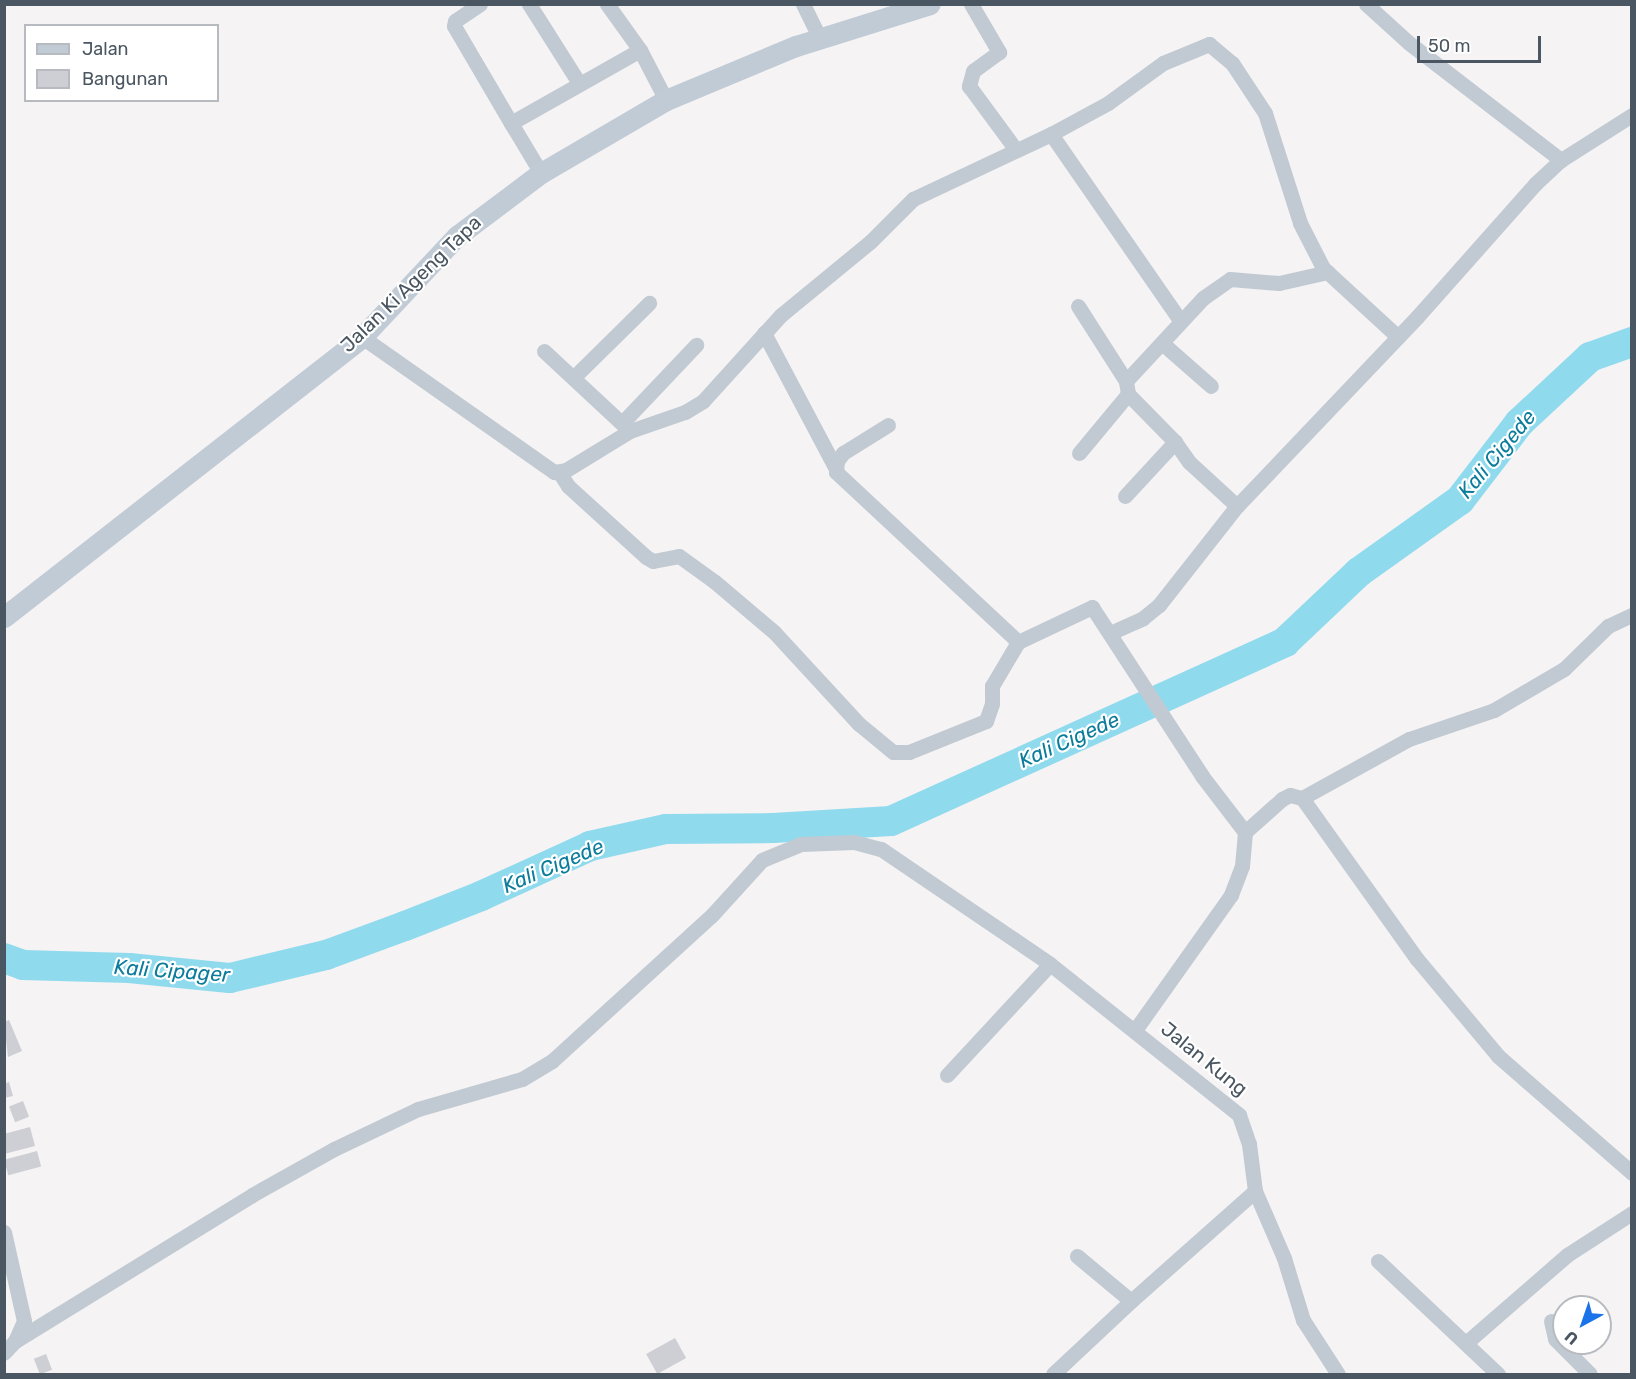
<!DOCTYPE html>
<html>
<head>
<meta charset="utf-8">
<style>
	body { margin:0 }
	#map { position:relative; width:1636px; height:1379px; overflow:hidden; background:#f5f3f3; font-family:Rubik,sans-serif }
	div>[style] { position:absolute }
	.river>* { height:30px; margin:-15px; padding:0 15px; transform-origin:15px; border-radius:15px; background:#90daee }
	.building>* { inset:0; background:#cdcfd5; transform-origin:0 0 }
	.street>* { height:15px; margin:-7.5px; padding:0 7.5px; transform-origin:7.5px; border-radius:7.5px; background:#c1cad2 }
	.secondary>* { height:21px; margin:-10.5px; padding:0 10.5px; transform-origin:10.5px; border-radius:10.5px; background:#c1cbd6 }
	span { translate:-50% -50%; white-space:nowrap; text-align:center; line-height:1.15; -webkit-text-stroke:4.5px #fff; paint-order:stroke }
	.street-label { font-size:20px; color:#4a5661 }
	.water-label { font-size:21px; color:#0c7c9b; font-style:italic }
	.frame { position:absolute; inset:0; border:6px solid #4a5661; pointer-events:none }
	.legend { position:absolute; left:24px; top:24px; width:195px; height:78px; box-sizing:border-box; background:#fff; border:2px solid #b7bbc0; margin:0; padding:8px 10px; list-style:none; font-size:18px; color:#4a5661 }
	.legend li { display:flex; align-items:center; gap:12px; height:30px }
	.legend b { width:30px; border:2px solid #b7bbc0 }
	.north { position:absolute; left:1552px; top:1295px; width:60px; height:60px; box-sizing:border-box; background:#fff; border:2px solid #b7bbc0; border-radius:50%; rotate:220deg; font-size:16px; font-weight:700; line-height:24px; text-align:center; color:#4a5661 }
	.north::after { content:''; display:block; margin:auto; width:21px; height:27px; background:#1a73e8; clip-path:polygon(50% 0,100% 100%,50% 72%,0 100%) }
	.scale { position:absolute; left:1417px; top:36px; width:124px; height:27px; box-sizing:border-box; border:3px solid #4a5661; border-top:0; padding-left:8px; font-size:18px; line-height:21px; white-space:nowrap; color:#4a5661; -webkit-text-stroke:4px #fff; paint-order:stroke }
</style>
</head>
<body>
<div id="map">
	<div class="river">
		<div style="left:4px;top:958px;width:20px;rotate:20deg"></div>
		<div style="left:23px;top:965px;width:106px;rotate:1.6deg"></div>
		<div style="left:129px;top:968px;width:101px;rotate:5.7deg"></div>
		<div style="left:230px;top:978px;width:99px;rotate:-13.5deg"></div>
		<div style="left:326px;top:955px;width:84px;rotate:-20.2deg"></div>
		<div style="left:405px;top:926px;width:82px;rotate:-21.5deg"></div>
		<div style="left:481px;top:896px;width:120px;rotate:-24.6deg"></div>
		<div style="left:590px;top:846px;width:78px;rotate:-12.6deg"></div>
		<div style="left:666px;top:829px;width:107px;rotate:-0.5deg"></div>
		<div style="left:773px;top:828px;width:118px;rotate:-3.4deg"></div>
		<div style="left:891px;top:821px;width:433px;rotate:-24.4deg"></div>
		<div style="left:1285px;top:642px;width:102px;rotate:-43.4deg"></div>
		<div style="left:1359px;top:572px;width:124px;rotate:-35.5deg"></div>
		<div style="left:1460px;top:500px;width:97px;rotate:-52.5deg"></div>
		<div style="left:1519px;top:423px;width:97px;rotate:-42.9deg"></div>
		<div style="left:1590px;top:357px;width:45px;rotate:-19.7deg"></div>
	</div>
	<div class="building">
		<div style="clip-path:polygon(9px 1020px,22px 1051px,8px 1057px,4px 1022px)"></div>
		<div style="clip-path:polygon(9px 1082px,13px 1096px,4px 1098px,4px 1084px)"></div>
		<div style="left:23px;top:1101px;width:17px;height:15px;rotate:69deg"></div>
		<div style="clip-path:polygon(30px 1127px,35px 1146px,4px 1154px,4px 1134px)"></div>
		<div style="left:37px;top:1151px;width:16px;height:34px;rotate:75deg"></div>
		<div style="left:675px;top:1338px;width:23px;height:33px;rotate:61deg"></div>
		<div style="left:46px;top:1354px;width:17px;height:13px;rotate:69deg"></div>
	</div>
	<div class="street">
		<div style="left:480px;top:4px;width:30px;rotate:146deg"></div>
		<div style="left:455px;top:21px;width:5px;rotate:101deg"></div>
		<div style="left:454px;top:26px;width:113px;rotate:59.6deg"></div>
		<div style="left:529px;top:4px;width:93px;rotate:57.7deg"></div>
		<div style="left:607px;top:4px;width:57px;rotate:54.3deg"></div>
		<div style="left:640px;top:50px;width:56px;rotate:62.5deg"></div>
		<div style="left:803px;top:4px;width:39px;rotate:64deg"></div>
		<div style="left:971px;top:4px;width:56px;rotate:59.7deg"></div>
		<div style="left:999px;top:52px;width:32px;rotate:144deg"></div>
		<div style="left:973px;top:71px;width:16px;rotate:105deg"></div>
		<div style="left:969px;top:86px;width:79px;rotate:53.7deg"></div>
		<div style="left:1366px;top:4px;width:58px;rotate:42.2deg"></div>
		<div style="left:1409px;top:43px;width:192px;rotate:37.6deg"></div>
		<div style="left:1051px;top:134px;width:226px;rotate:55.3deg"></div>
		<div style="left:541px;top:173px;width:58px;rotate:-121deg"></div>
		<div style="left:511px;top:123px;width:148px;rotate:-29.5deg"></div>
		<div style="left:1078px;top:306px;width:89px;rotate:57.4deg"></div>
		<div style="left:764px;top:333px;width:152px;rotate:62.1deg"></div>
		<div style="left:362px;top:337px;width:235px;rotate:35.1deg"></div>
		<div style="left:554px;top:472px;width:12px;rotate:-9deg"></div>
		<div style="left:566px;top:470px;width:75px;rotate:-31.4deg"></div>
		<div style="left:630px;top:431px;width:58px;rotate:-19.1deg"></div>
		<div style="left:685px;top:412px;width:21px;rotate:-31deg"></div>
		<div style="left:703px;top:401px;width:116px;rotate:-47.8deg"></div>
		<div style="left:781px;top:315px;width:115px;rotate:-39.4deg"></div>
		<div style="left:870px;top:242px;width:61px;rotate:-45deg"></div>
		<div style="left:913px;top:199px;width:153px;rotate:-25.2deg"></div>
		<div style="left:1051px;top:134px;width:65px;rotate:-28.5deg"></div>
		<div style="left:1108px;top:103px;width:68px;rotate:-36deg"></div>
		<div style="left:1163px;top:63px;width:50px;rotate:-22.4deg"></div>
		<div style="left:1209px;top:44px;width:30px;rotate:40deg"></div>
		<div style="left:1232px;top:63px;width:60px;rotate:56.6deg"></div>
		<div style="left:1265px;top:113px;width:115px;rotate:72.3deg"></div>
		<div style="left:1300px;top:223px;width:51px;rotate:62.9deg"></div>
		<div style="left:1323px;top:268px;width:102px;rotate:42.6deg"></div>
		<div style="left:1162px;top:343px;width:65px;rotate:41.3deg"></div>
		<div style="left:544px;top:351px;width:117px;rotate:42.9deg"></div>
		<div style="left:573px;top:378px;width:107px;rotate:-44.6deg"></div>
		<div style="left:1128px;top:394px;width:67px;rotate:45.6deg"></div>
		<div style="left:1175px;top:442px;width:24px;rotate:55deg"></div>
		<div style="left:1189px;top:462px;width:65px;rotate:42.5deg"></div>
		<div style="left:622px;top:423px;width:108px;rotate:-46.5deg"></div>
		<div style="left:888px;top:425px;width:53px;rotate:148.1deg"></div>
		<div style="left:843px;top:453px;width:10px;rotate:127deg"></div>
		<div style="left:837px;top:461px;width:11px;rotate:95deg"></div>
		<div style="left:836px;top:472px;width:249px;rotate:43deg"></div>
		<div style="left:1079px;top:453px;width:77px;rotate:-50.3deg"></div>
		<div style="left:1128px;top:394px;width:13px;rotate:-99deg"></div>
		<div style="left:1126px;top:381px;width:113px;rotate:-47.1deg"></div>
		<div style="left:1203px;top:298px;width:33px;rotate:-35deg"></div>
		<div style="left:1230px;top:279px;width:49px;rotate:4.7deg"></div>
		<div style="left:1279px;top:283px;width:50px;rotate:-12.7deg"></div>
		<div style="left:559px;top:472px;width:17px;rotate:57deg"></div>
		<div style="left:568px;top:486px;width:105px;rotate:42.3deg"></div>
		<div style="left:646px;top:557px;width:8px;rotate:30deg"></div>
		<div style="left:653px;top:561px;width:26px;rotate:-11deg"></div>
		<div style="left:679px;top:556px;width:44px;rotate:35.8deg"></div>
		<div style="left:715px;top:582px;width:77px;rotate:40.3deg"></div>
		<div style="left:774px;top:632px;width:125px;rotate:47.3deg"></div>
		<div style="left:859px;top:724px;width:44px;rotate:39.5deg"></div>
		<div style="left:893px;top:752px;width:16px"></div>
		<div style="left:909px;top:752px;width:83px;rotate:-21.9deg"></div>
		<div style="left:986px;top:721px;width:18px;rotate:-71deg"></div>
		<div style="left:992px;top:704px;width:18px;rotate:-90deg"></div>
		<div style="left:992px;top:686px;width:51px;rotate:-59.4deg"></div>
		<div style="left:1018px;top:642px;width:82px;rotate:-25.3deg"></div>
		<div style="left:1092px;top:607px;width:202px;rotate:56.9deg"></div>
		<div style="left:1202px;top:776px;width:71px;rotate:52.5deg"></div>
		<div style="left:1245px;top:832px;width:34px;rotate:95deg"></div>
		<div style="left:1242px;top:866px;width:31px;rotate:111deg"></div>
		<div style="left:1231px;top:895px;width:166px;rotate:125.4deg"></div>
		<div style="left:1125px;top:496px;width:74px;rotate:-47.2deg"></div>
		<div style="left:1110px;top:633px;width:36px;rotate:-24deg"></div>
		<div style="left:1143px;top:618px;width:21px;rotate:-39deg"></div>
		<div style="left:1159px;top:605px;width:126px;rotate:-51.8deg"></div>
		<div style="left:1237px;top:506px;width:261px;rotate:-46.4deg"></div>
		<div style="left:1417px;top:317px;width:178px;rotate:-48.4deg"></div>
		<div style="left:1535px;top:184px;width:35px;rotate:-43deg"></div>
		<div style="left:1561px;top:160px;width:84px;rotate:-32.4deg"></div>
		<div style="left:1302px;top:798px;width:122px;rotate:-28.9deg"></div>
		<div style="left:1409px;top:739px;width:90px;rotate:-18.8deg"></div>
		<div style="left:1494px;top:710px;width:81px;rotate:-30.4deg"></div>
		<div style="left:1564px;top:669px;width:62px;rotate:-44.3deg"></div>
		<div style="left:1608px;top:626px;width:26px;rotate:-25deg"></div>
		<div style="left:1245px;top:832px;width:50px;rotate:-41.7deg"></div>
		<div style="left:1282px;top:799px;width:9px;rotate:-27deg"></div>
		<div style="left:1290px;top:795px;width:12px;rotate:14deg"></div>
		<div style="left:1302px;top:798px;width:198px;rotate:54.5deg"></div>
		<div style="left:1417px;top:959px;width:126px;rotate:50.1deg"></div>
		<div style="left:1498px;top:1056px;width:178px;rotate:41.1deg"></div>
		<div style="left:947px;top:1075px;width:151px;rotate:-47.1deg"></div>
		<div style="left:4px;top:1232px;width:91px;rotate:77.3deg"></div>
		<div style="left:24px;top:1321px;width:22px;rotate:114deg"></div>
		<div style="left:15px;top:1341px;width:16px;rotate:133deg"></div>
		<div style="left:1077px;top:1256px;width:70px;rotate:39.8deg"></div>
		<div style="left:1131px;top:1301px;width:166px;rotate:-41.6deg"></div>
		<div style="left:1378px;top:1261px;width:165px;rotate:43.3deg"></div>
		<div style="left:1551px;top:1321px;width:18px;rotate:77deg"></div>
		<div style="left:1555px;top:1339px;width:49px;rotate:45deg"></div>
		<div style="left:15px;top:1341px;width:278px;rotate:-31.6deg"></div>
		<div style="left:252px;top:1195px;width:94px;rotate:-29.3deg"></div>
		<div style="left:334px;top:1149px;width:93px;rotate:-25.5deg"></div>
		<div style="left:418px;top:1109px;width:108px;rotate:-16.1deg"></div>
		<div style="left:522px;top:1079px;width:35px;rotate:-31deg"></div>
		<div style="left:552px;top:1061px;width:217px;rotate:-42.4deg"></div>
		<div style="left:712px;top:915px;width:74px;rotate:-47.7deg"></div>
		<div style="left:762px;top:860px;width:42px;rotate:-22.3deg"></div>
		<div style="left:801px;top:844px;width:53px;rotate:-2.2deg"></div>
		<div style="left:854px;top:842px;width:28px;rotate:15deg"></div>
		<div style="left:881px;top:849px;width:204px;rotate:34.2deg"></div>
		<div style="left:1050px;top:964px;width:242px;rotate:38.6deg"></div>
		<div style="left:1239px;top:1115px;width:31px;rotate:71deg"></div>
		<div style="left:1249px;top:1144px;width:47px;rotate:82.7deg"></div>
		<div style="left:1255px;top:1191px;width:73px;rotate:66.6deg"></div>
		<div style="left:1284px;top:1258px;width:65px;rotate:73deg"></div>
		<div style="left:1303px;top:1320px;width:64px;rotate:57.1deg"></div>
		<div style="left:1467px;top:1342px;width:133px;rotate:-41deg"></div>
		<div style="left:1567px;top:1255px;width:77px;rotate:-32.9deg"></div>
		<div style="left:1053px;top:1374px;width:107px;rotate:-43.1deg"></div>
	</div>
	<div class="secondary">
		<div style="left:4px;top:617px;width:454px;rotate:-38deg"></div>
		<div style="left:362px;top:337px;width:139px;rotate:-46.8deg"></div>
		<div style="left:457px;top:236px;width:105px;rotate:-36.9deg"></div>
		<div style="left:541px;top:173px;width:145px;rotate:-30.3deg"></div>
		<div style="left:666px;top:100px;width:141px;rotate:-22.6deg"></div>
		<div style="left:796px;top:46px;width:140px;rotate:-17.4deg"></div>
	</div>
	<div class="street-label">
		<span style="left:411px;top:284px;rotate:-44deg">Jalan Ki Ageng Tapa</span>
		<span style="left:1204px;top:1059px;rotate:39deg">Jalan Kung</span>
	</div>
	<div class="water-label">
		<span style="left:1497px;top:454px;rotate:-50deg">Kali Cigede</span>
		<span style="left:1069px;top:740px;rotate:-24deg">Kali Cigede</span>
		<span style="left:553px;top:866px;rotate:-23deg">Kali Cigede</span>
		<span style="left:172px;top:971px;rotate:4deg">Kali Cipager</span>
	</div>
	<div class="frame"></div>
	<ul class="legend">
	<li><b style="height:8px;background:#c1cbd6"></b>Jalan</li>
	<li><b style="height:16px;background:#cdcfd5"></b>Bangunan</li>
	</ul>
	<div class="north">U</div>
	<div class="scale">50 m</div>
</div>
</body>
</html>
